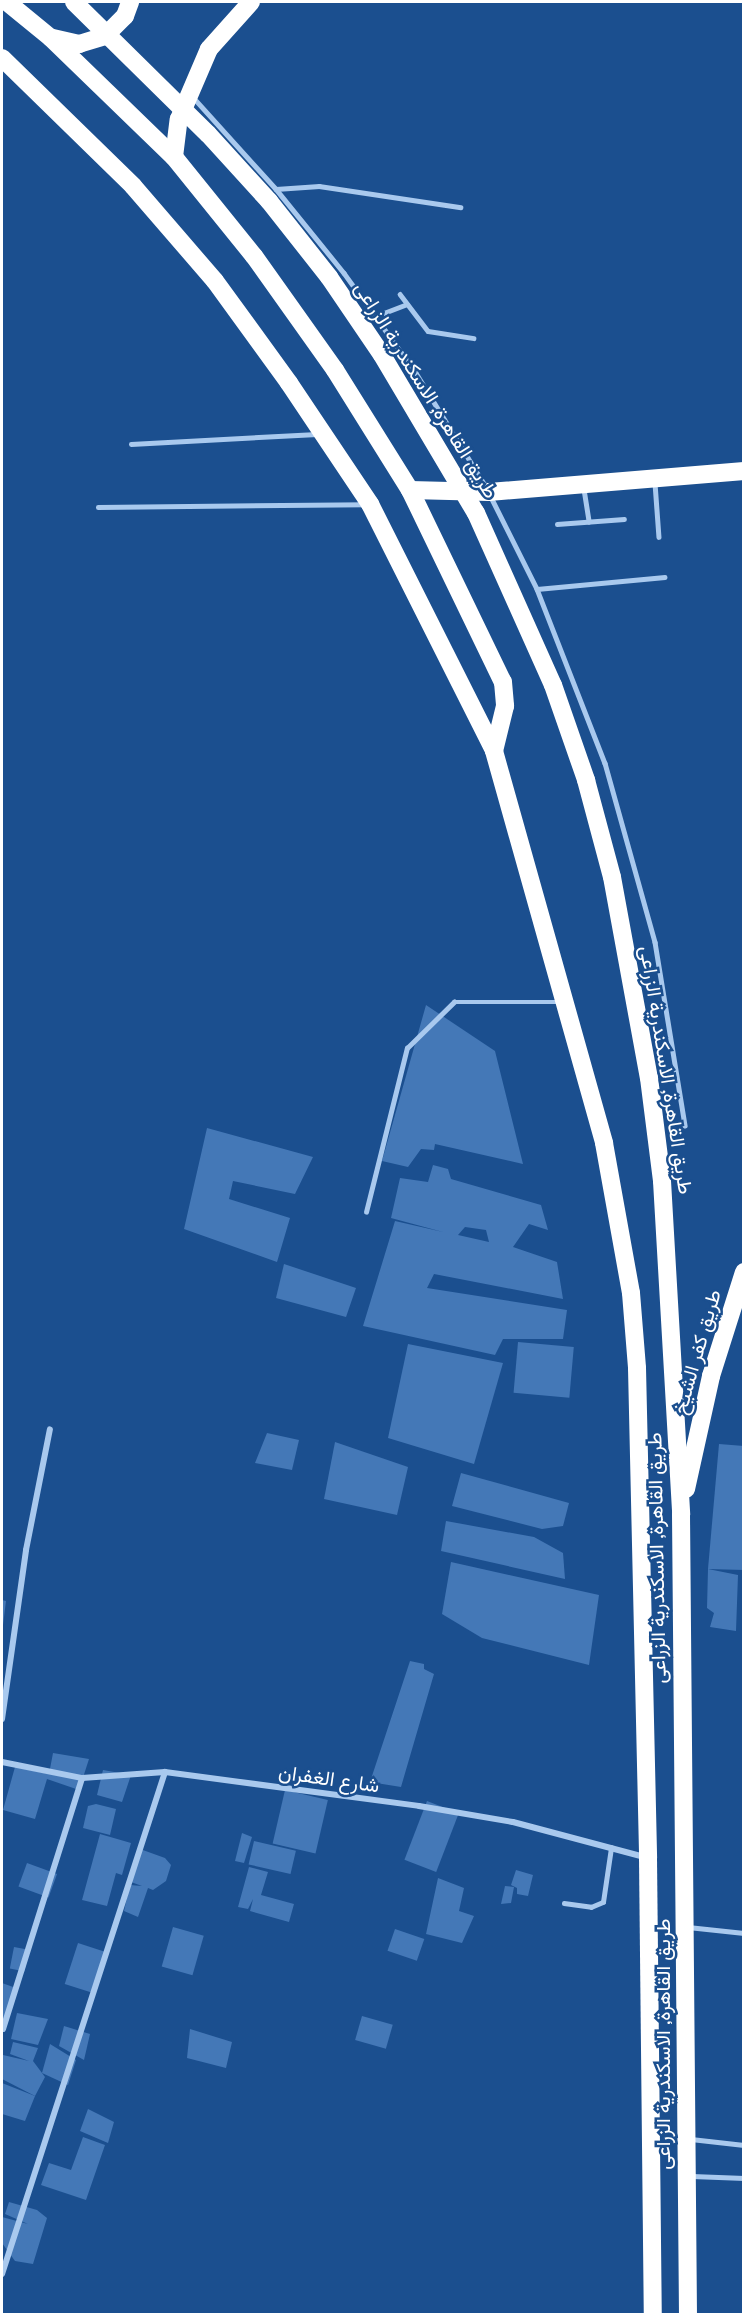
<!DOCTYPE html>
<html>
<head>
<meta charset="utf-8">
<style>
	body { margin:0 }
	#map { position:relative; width:745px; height:2316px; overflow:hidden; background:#1b4f8f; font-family:"Space Grotesk",Vazirmatn,sans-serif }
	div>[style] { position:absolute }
	.building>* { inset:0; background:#4478b7; transform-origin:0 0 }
	.lane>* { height:4.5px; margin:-2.25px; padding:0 2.25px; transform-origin:2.25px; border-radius:2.25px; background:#a9c9ee }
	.street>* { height:6px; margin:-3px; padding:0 3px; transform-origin:3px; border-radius:3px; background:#a9c9ee }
	.highway>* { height:18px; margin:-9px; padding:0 9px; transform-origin:9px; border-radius:9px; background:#fff }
	.highway-bridge>* { height:18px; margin:-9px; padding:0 9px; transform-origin:9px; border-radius:9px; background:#fff }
	span { translate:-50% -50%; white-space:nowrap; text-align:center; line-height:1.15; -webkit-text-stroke:5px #1b4f8f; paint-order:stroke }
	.street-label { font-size:20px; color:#fff }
	.frame { position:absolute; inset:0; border:3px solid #fff; pointer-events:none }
</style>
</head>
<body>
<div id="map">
	<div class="building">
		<div style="clip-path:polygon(426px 1005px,495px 1051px,523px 1164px,435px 1144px,434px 1150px,421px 1149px,408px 1167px,382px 1161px)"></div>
		<div style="clip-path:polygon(207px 1128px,313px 1157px,295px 1194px,233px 1181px,229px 1199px,290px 1218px,277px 1262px,184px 1229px)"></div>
		<div style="clip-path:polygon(evenodd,433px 1165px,448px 1169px,451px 1179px,541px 1205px,548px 1230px,529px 1224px,513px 1247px,557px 1262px,563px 1299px,434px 1274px,427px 1288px,567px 1310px,563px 1339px,503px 1339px,495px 1355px,363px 1326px,395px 1221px,443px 1232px,391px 1218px,400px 1178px,428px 1182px,433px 1165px,465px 1227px,486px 1230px,489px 1242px,458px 1235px,465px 1227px)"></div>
		<div style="clip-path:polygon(284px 1264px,356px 1288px,346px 1317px,276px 1298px)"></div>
		<div style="left:518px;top:1342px;width:56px;height:51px;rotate:5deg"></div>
		<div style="clip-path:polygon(408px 1344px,503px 1363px,474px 1464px,388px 1438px)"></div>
		<div style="clip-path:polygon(267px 1433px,299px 1440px,292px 1470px,255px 1463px)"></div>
		<div style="clip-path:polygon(335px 1442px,408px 1467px,397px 1515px,324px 1499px)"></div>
		<div style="clip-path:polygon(719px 1444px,744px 1446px,744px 1570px,708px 1569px)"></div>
		<div style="clip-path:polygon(461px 1473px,569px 1503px,563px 1526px,542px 1529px,452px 1506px)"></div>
		<div style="clip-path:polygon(446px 1521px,534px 1537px,563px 1553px,565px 1579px,441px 1551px)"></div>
		<div style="clip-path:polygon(451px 1562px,599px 1595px,589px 1665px,482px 1638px,442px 1614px)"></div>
		<div style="clip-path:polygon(708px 1569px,738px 1575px,736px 1631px,710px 1627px,714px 1613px,707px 1608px)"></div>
		<div style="clip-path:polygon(2px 1600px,6px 1601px,3px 1625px,2px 1625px)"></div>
		<div style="clip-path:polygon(410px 1661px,424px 1664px,424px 1669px,434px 1674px,401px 1787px,370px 1782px)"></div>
		<div style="clip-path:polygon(53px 1753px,89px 1759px,79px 1790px,47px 1779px,35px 1819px,3px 1810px,15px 1767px,49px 1774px)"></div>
		<div style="clip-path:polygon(103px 1770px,131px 1775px,122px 1802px,97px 1795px)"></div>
		<div style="left:285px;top:1790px;width:44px;height:55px;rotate:13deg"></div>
		<div style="left:427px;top:1801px;width:34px;height:63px;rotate:21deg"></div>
		<div style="clip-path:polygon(96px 1804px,116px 1809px,110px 1835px,83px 1828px,88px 1806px)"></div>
		<div style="clip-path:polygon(242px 1833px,252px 1837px,244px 1863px,235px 1861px)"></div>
		<div style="clip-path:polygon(100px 1834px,131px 1843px,122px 1875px,116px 1873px,107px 1906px,82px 1900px)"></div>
		<div style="left:254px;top:1841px;width:43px;height:24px;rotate:13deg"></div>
		<div style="clip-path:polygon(140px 1849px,165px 1858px,171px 1865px,166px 1881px,153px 1890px,148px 1888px,138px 1917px,124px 1911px,130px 1885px,142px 1886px,131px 1882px)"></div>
		<div style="left:27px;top:1863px;width:32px;height:25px;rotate:20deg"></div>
		<div style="clip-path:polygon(249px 1867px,268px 1872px,261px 1895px,294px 1904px,289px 1922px,250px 1911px,253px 1899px,248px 1909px,238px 1907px)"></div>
		<div style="clip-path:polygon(516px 1870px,533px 1875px,528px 1896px,517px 1894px,517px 1888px,511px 1885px)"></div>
		<div style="clip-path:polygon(438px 1878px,464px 1888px,459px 1911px,474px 1916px,462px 1943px,426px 1934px)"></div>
		<div style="clip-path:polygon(505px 1886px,514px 1887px,511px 1903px,501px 1904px)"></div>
		<div style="left:173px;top:1927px;width:32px;height:41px;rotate:16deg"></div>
		<div style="left:395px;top:1929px;width:31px;height:23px;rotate:19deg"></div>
		<div style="left:78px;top:1943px;width:29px;height:43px;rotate:18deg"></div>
		<div style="left:14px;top:1947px;width:15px;height:22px;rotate:11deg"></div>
		<div style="clip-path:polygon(2px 1983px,16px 1988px,2px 2029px)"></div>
		<div style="clip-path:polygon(17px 2013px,48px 2019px,38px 2045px,11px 2039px)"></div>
		<div style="left:362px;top:2016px;width:32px;height:25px;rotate:16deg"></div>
		<div style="clip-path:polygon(64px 2026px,90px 2034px,84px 2060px,59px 2046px)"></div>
		<div style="clip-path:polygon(190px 2029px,232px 2042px,226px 2068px,187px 2058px)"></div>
		<div style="clip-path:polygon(13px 2042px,38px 2048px,33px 2061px,45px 2077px,35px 2096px,2px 2079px,3px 2055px,29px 2061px,10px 2054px)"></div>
		<div style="clip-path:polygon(50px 2044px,76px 2060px,68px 2085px,42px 2073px)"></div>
		<div style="clip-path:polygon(2px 2083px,35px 2096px,25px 2121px,2px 2114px)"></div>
		<div style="clip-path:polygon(88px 2109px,114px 2122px,108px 2143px,80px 2131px)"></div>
		<div style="clip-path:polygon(83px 2137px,105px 2145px,86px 2200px,41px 2185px,49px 2163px,71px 2170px)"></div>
		<div style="clip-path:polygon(9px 2202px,37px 2210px,47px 2218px,33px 2264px,15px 2261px,2px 2243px,2px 2217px,28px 2224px,5px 2214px)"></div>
	</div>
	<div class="lane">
		<div style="left:192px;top:96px;width:125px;rotate:47.9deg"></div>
		<div style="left:276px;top:189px;width:108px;rotate:51deg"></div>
		<div style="left:344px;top:273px;width:123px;rotate:54.2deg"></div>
		<div style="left:416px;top:373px;width:134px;rotate:58.4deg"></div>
		<div style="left:276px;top:189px;width:43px;rotate:-4deg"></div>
		<div style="left:319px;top:186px;width:143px;rotate:8.5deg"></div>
		<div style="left:400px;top:294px;width:46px;rotate:52.9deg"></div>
		<div style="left:428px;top:331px;width:46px;rotate:8.8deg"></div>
		<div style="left:376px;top:316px;width:33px;rotate:-21deg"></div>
		<div style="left:131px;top:444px;width:186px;rotate:-3.1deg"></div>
		<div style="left:655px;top:483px;width:54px;rotate:85.8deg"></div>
		<div style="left:584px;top:489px;width:33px;rotate:81deg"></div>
		<div style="left:491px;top:497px;width:103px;rotate:63.4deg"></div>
		<div style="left:537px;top:589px;width:187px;rotate:68.7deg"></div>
		<div style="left:605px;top:763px;width:186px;rotate:74.4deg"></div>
		<div style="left:655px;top:942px;width:186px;rotate:80.7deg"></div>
		<div style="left:98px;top:507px;width:268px;rotate:-0.6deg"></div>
		<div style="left:557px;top:524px;width:67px;rotate:-4.3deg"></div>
		<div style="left:537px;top:589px;width:128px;rotate:-5.4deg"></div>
		<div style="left:366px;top:1212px;width:169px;rotate:-76deg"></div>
		<div style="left:407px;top:1048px;width:66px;rotate:-44.4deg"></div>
		<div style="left:454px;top:1002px;width:107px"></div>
		<div style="left:564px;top:1903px;width:27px;rotate:8deg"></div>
		<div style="left:591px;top:1907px;width:13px;rotate:-23deg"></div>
		<div style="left:603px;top:1902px;width:55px;rotate:-81.6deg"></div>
		<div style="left:688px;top:1927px;width:56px;rotate:6.1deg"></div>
		<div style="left:691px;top:2139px;width:53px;rotate:6.5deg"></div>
		<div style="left:692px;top:2176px;width:52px;rotate:2.2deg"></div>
	</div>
	<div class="street">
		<div style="left:2px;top:1719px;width:171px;rotate:-81.9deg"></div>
		<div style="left:26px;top:1550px;width:123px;rotate:-78.8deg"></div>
		<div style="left:2px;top:1762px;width:82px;rotate:11.3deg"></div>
		<div style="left:82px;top:1778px;width:83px;rotate:-4.1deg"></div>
		<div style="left:165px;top:1772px;width:256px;rotate:7.6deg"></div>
		<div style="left:419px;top:1806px;width:95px;rotate:9.7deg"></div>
		<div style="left:513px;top:1822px;width:137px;rotate:14.9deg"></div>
		<div style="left:3px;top:2029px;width:263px;rotate:-72.5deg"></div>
		<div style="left:2px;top:2274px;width:528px;rotate:-72.01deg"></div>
	</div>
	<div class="highway">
		<div style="left:7px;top:2px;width:57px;rotate:39.3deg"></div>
		<div style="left:51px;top:38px;width:171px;rotate:44.1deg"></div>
		<div style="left:174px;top:157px;width:127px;rotate:51.1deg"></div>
		<div style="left:254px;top:256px;width:140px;rotate:54.6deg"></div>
		<div style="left:335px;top:370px;width:142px;rotate:58deg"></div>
		<div style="left:410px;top:490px;width:213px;rotate:64.2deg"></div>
		<div style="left:503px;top:682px;width:24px;rotate:85deg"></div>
		<div style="left:505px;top:706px;width:46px;rotate:103.7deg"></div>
		<div style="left:53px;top:38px;width:27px;rotate:13deg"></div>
		<div style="left:79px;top:44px;width:27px;rotate:-17deg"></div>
		<div style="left:105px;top:36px;width:28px;rotate:-45deg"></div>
		<div style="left:125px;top:16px;width:15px;rotate:-70deg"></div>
		<div style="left:2px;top:58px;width:183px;rotate:44.3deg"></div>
		<div style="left:133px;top:186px;width:125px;rotate:49.2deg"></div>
		<div style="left:215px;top:281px;width:126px;rotate:54deg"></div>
		<div style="left:289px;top:383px;width:146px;rotate:56.2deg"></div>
		<div style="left:370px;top:504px;width:276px;rotate:63.3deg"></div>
		<div style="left:494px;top:751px;width:407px;rotate:74.3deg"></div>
		<div style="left:604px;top:1143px;width:152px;rotate:79.8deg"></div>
		<div style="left:631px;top:1293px;width:75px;rotate:85.4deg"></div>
		<div style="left:637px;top:1368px;width:490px;rotate:88.7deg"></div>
		<div style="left:648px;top:1858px;width:456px;rotate:89.4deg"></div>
		<div style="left:174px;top:157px;width:38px;rotate:-83deg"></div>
		<div style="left:179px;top:119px;width:76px;rotate:-66.8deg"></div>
		<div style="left:209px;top:49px;width:63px;rotate:-48.2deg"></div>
		<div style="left:410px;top:490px;width:79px;rotate:1.5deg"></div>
		<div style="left:489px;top:492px;width:256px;rotate:-4.7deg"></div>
		<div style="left:553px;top:685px;width:101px;rotate:70.8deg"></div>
		<div style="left:586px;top:780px;width:100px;rotate:75deg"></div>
		<div style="left:612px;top:877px;width:204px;rotate:79.6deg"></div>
		<div style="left:649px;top:1078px;width:104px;rotate:82.8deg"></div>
		<div style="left:662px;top:1181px;width:334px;rotate:86.7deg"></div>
		<div style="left:681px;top:1514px;width:800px;rotate:89.5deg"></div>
		<div style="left:686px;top:1489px;width:116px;rotate:-77.5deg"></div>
		<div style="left:711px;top:1376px;width:109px;rotate:-72.4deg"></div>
	</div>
	<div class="highway-bridge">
		<div style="left:74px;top:2px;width:188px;rotate:44.6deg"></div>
		<div style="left:208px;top:134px;width:91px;rotate:47.7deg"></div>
		<div style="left:269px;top:201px;width:97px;rotate:51.7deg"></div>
		<div style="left:329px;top:277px;width:94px;rotate:55.8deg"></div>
		<div style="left:382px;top:355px;width:184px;rotate:59.3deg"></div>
		<div style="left:476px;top:513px;width:188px;rotate:65.9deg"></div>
	</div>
	<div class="street-label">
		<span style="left:426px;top:390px;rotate:58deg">طريق القاهرة, الاسكندرية الزراعى</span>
		<span style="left:666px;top:1070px;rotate:81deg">طريق القاهرة, الاسكندرية الزراعى</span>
		<span style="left:697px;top:1352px;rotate:-74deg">طريق كفر الشيخ</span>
		<span style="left:657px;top:1558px;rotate:-91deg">طريق القاهرة, الاسكندرية الزراعى</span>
		<span style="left:329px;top:1779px;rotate:8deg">شارع الغفران</span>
		<span style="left:663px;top:2044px;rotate:-90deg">طريق القاهرة, الاسكندرية الزراعى</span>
	</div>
	<div class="frame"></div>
</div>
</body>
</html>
